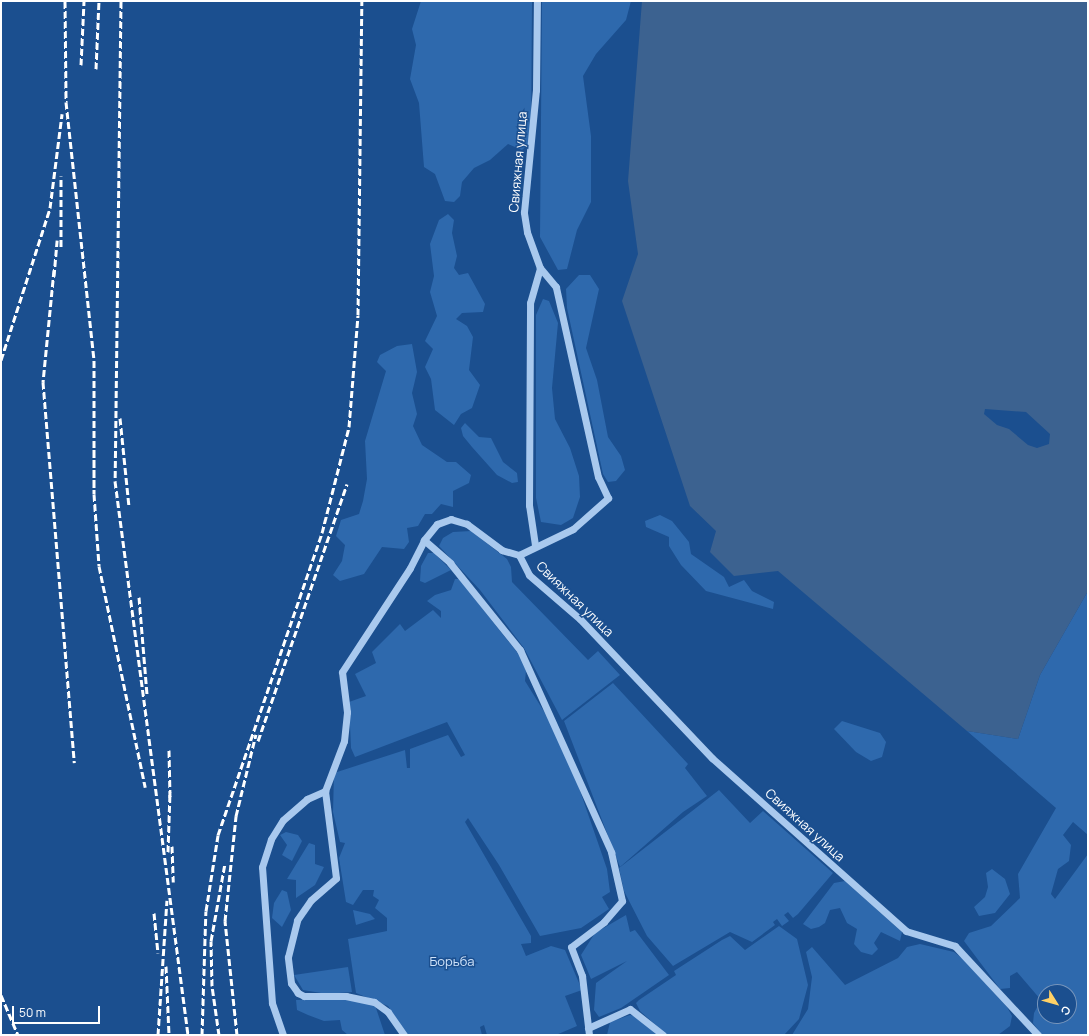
<!DOCTYPE html>
<html>
<head>
<meta charset="utf-8">
<style>
	body { margin:0 }
	#map { position:relative; width:1089px; height:1036px; overflow:hidden; background:#1b4f8f; font-family:Manrope,sans-serif }
	div>[style] { position:absolute }
	.green>* { inset:0; background:#2e69ad }
	.water>* { inset:0; background:#3c6290 }
	.minor>* { height:7px; margin:-3.5px; padding:0 3.5px; transform-origin:3.5px; border-radius:3.5px; background:#a9c9ee }
	.rail>* { height:3px; margin-top:-1.5px; transform-origin:0; background:repeating-linear-gradient(90deg,#fff 0 7px,transparent 0 10px) }
	span { translate:-50% -50%; white-space:nowrap; text-align:center; line-height:1.15; -webkit-text-stroke:3px #1b4f8f; paint-order:stroke }
	.street-label { font-size:13px; color:#fff }
	.park-label { font-size:13px; color:#cfe3fa }
	.frame { position:absolute; inset:0; border:2px solid #fff; pointer-events:none }
	.north { position:absolute; left:1037px; top:984px; width:40px; height:40px; box-sizing:border-box; background:#1b4f8f; border:1px solid #7695bc; border-radius:50%; rotate:127deg; font-size:11px; font-weight:700; line-height:16px; text-align:center; color:#fff }
	.north::after { content:''; display:block; margin:auto; width:14px; height:18px; background:#ffd166; clip-path:polygon(50% 0,100% 100%,50% 72%,0 100%) }
	.scale { position:absolute; left:12px; top:1006px; width:88px; height:18px; box-sizing:border-box; border:2px solid #fff; border-top:0; padding-left:5px; font-size:12px; line-height:14px; white-space:nowrap; color:#fff; -webkit-text-stroke:3px #1b4f8f; paint-order:stroke }
</style>
</head>
<body>
<div id="map">
	<div class="green">
		<div style="clip-path:polygon(421px 1px,532px 1px,531px 142px,522px 150px,508px 144px,490px 160px,474px 168px,462px 182px,460px 196px,454px 202px,445px 201px,435px 174px,424px 167px,419px 103px,410px 79px,416px 45px,412px 29px)"></div>
		<div style="clip-path:polygon(542px 1px,631px 1px,626px 20px,596px 54px,583px 76px,591px 136px,591px 202px,577px 230px,567px 269px,558px 270px,540px 237px)"></div>
		<div style="clip-path:polygon(448px 214px,454px 220px,452px 233px,457px 256px,454px 268px,459px 275px,468px 273px,485px 304px,483px 312px,462px 313px,456px 319px,467px 326px,473px 337px,469px 370px,480px 385px,472px 408px,461px 414px,454px 425px,435px 410px,431px 379px,425px 367px,433px 349px,425px 341px,437px 316px,430px 292px,434px 276px,430px 244px,439px 220px)"></div>
		<div style="clip-path:polygon(579px 275px,590px 275px,599px 289px,586px 348px,597px 380px,608px 437px,621px 456px,625px 470px,616px 481px,608px 482px,603px 474px,567px 308px,566px 289px)"></div>
		<div style="clip-path:polygon(543px 299px,549px 301px,558px 323px,552px 388px,555px 419px,570px 448px,579px 476px,580px 497px,573px 518px,561px 525px,541px 522px,536px 498px,536px 315px)"></div>
		<div style="clip-path:polygon(412px 344px,417px 372px,412px 393px,417px 414px,413px 426px,422px 445px,447px 462px,456px 462px,471px 475px,469px 483px,453px 491px,453px 507px,441px 504px,432px 514px,425px 514px,418px 526px,407px 528px,409px 542px,404px 549px,382px 547px,364px 574px,340px 581px,333px 575px,342px 561px,345px 545px,336px 536px,341px 520px,359px 514px,363px 501px,367px 479px,365px 441px,386px 371px,377px 362px,380px 355px,397px 346px)"></div>
		<div style="clip-path:polygon(465px 423px,479px 437px,491px 438px,503px 462px,517px 473px,518px 482px,512px 483px,497px 475px,472px 447px,463px 436px,461px 428px)"></div>
		<div style="clip-path:polygon(660px 515px,672px 521px,689px 542px,691px 554px,724px 577px,729px 587px,744px 580px,752px 591px,774px 602px,773px 609px,706px 591px,681px 565px,669px 546px,669px 537px,646px 527px,645px 521px)"></div>
		<div style="clip-path:polygon(471px 531px,507px 559px,511px 567px,512px 582px,588px 660px,598px 651px,620px 675px,562px 720px,524px 648px,480px 590px,439px 546px,443px 538px,453px 532px)"></div>
		<div style="clip-path:polygon(428px 553px,434px 553px,451px 570px,425px 583px,420px 581px,421px 566px)"></div>
		<div style="clip-path:polygon(455px 579px,459px 579px,520px 656px,526px 671px,525px 681px,548px 718px,577px 782px,607px 869px,610px 892px,602px 897px,609px 909px,581px 928px,540px 936px,499px 865px,468px 818px,465px 822px,531px 936px,531px 943px,521px 944px,526px 956px,551px 946px,565px 950px,582px 990px,565px 996px,577px 1026px,556px 1035px,487px 1035px,484px 1025px,480px 1027px,482px 1035px,407px 1035px,388px 1006px,356px 993px,348px 939px,387px 931px,387px 918px,375px 908px,379px 900px,373px 896px,374px 890px,363px 890px,353px 905px,346px 902px,339px 858px,345px 843px,340px 842px,333px 812px,334px 773px,405px 750px,407px 768px,410px 768px,410px 749px,448px 735px,461px 757px,465px 755px,447px 722px,355px 757px,351px 748px,349px 702px,366px 696px,355px 674px,376px 663px,372px 652px,400px 624px,405px 631px,433px 610px,441px 618px,441px 611px,427px 601px,435px 595px,451px 590px)"></div>
		<div style="clip-path:polygon(evenodd,1088px 591px,1088px 835px,1073px 822px,1063px 835px,1071px 845px,1069px 861px,1058px 869px,1051px 894px,1055px 899px,1088px 854px,1088px 1035px,1042px 1035px,1033px 1023px,1034px 1013px,1041px 1000px,1017px 972px,1010px 976px,1010px 988px,1000px 989px,964px 941px,969px 933px,991px 926px,1020px 898px,1018px 874px,1056px 808px,967px 731px,1018px 739px,1040px 675px,1088px 591px,1045px 992px,1069px 992px,1069px 1016px,1045px 1016px,1045px 992px)"></div>
		<div style="clip-path:polygon(613px 683px,688px 764px,685px 768px,707px 796px,683px 812px,620px 867px,564px 721px)"></div>
		<div style="clip-path:polygon(842px 721px,880px 733px,886px 742px,882px 757px,871px 761px,856px 752px,834px 729px)"></div>
		<div style="clip-path:polygon(719px 790px,750px 823px,763px 811px,833px 873px,798px 914px,793px 918px,788px 912px,784px 915px,789px 921px,782px 926px,777px 919px,773px 922px,775px 925px,752px 942px,730px 932px,673px 966px,647px 936px,624px 891px,619px 868px)"></div>
		<div style="clip-path:polygon(286px 832px,298px 835px,302px 841px,292px 861px,282px 855px,287px 845px,280px 835px)"></div>
		<div style="clip-path:polygon(309px 843px,315px 845px,315px 864px,324px 867px,315px 885px,296px 898px,296px 880px,287px 879px)"></div>
		<div style="clip-path:polygon(992px 869px,1005px 879px,1010px 894px,995px 913px,979px 916px,974px 907px,985px 897px,988px 887px,986px 873px)"></div>
		<div style="clip-path:polygon(845px 881px,902px 932px,900px 941px,881px 932px,874px 943px,878px 949px,872px 955px,861px 952px,854px 944px,857px 929px,847px 923px,840px 908px,830px 910px,825px 923px,819px 927px,811px 929px,803px 924px,834px 883px)"></div>
		<div style="clip-path:polygon(282px 890px,287px 892px,291px 910px,282px 927px,272px 918px,274px 903px)"></div>
		<div style="clip-path:polygon(353px 910px,370px 914px,375px 919px,356px 925px)"></div>
		<div style="clip-path:polygon(626px 915px,630px 932px,635px 930px,669px 975px,621px 1008px,599px 1017px,594px 1010px,596px 983px,627px 961px,591px 979px,581px 955px,595px 933px)"></div>
		<div style="clip-path:polygon(779px 926px,797px 939px,808px 985px,799px 1019px,784px 1035px,667px 1035px,640px 1011px,636px 1003px,639px 1000px,676px 975px,674px 971px,722px 940px,730px 936px,745px 950px)"></div>
		<div style="clip-path:polygon(920px 944px,954px 952px,963px 959px,1007px 1007px,1012px 1016px,1010px 1026px,998px 1035px,792px 1035px,808px 1009px,812px 977px,806px 952px,812px 947px,845px 985px,898px 958px,907px 947px)"></div>
		<div style="clip-path:polygon(348px 967px,352px 992px,327px 994px,303px 990px,294px 975px)"></div>
		<div style="clip-path:polygon(344px 999px,375px 1005px,385px 1035px,348px 1035px,342px 1030px,340px 1020px,324px 1021px,308px 1015px,297px 1010px,296px 1000px)"></div>
		<div style="clip-path:polygon(630px 1015px,635px 1016px,657px 1035px,607px 1035px,610px 1022px)"></div>
	</div>
	<div class="water">
		<div style="clip-path:polygon(evenodd,642px 1px,1088px 1px,1088px 591px,1040px 675px,1018px 739px,967px 731px,778px 571px,734px 576px,710px 552px,716px 531px,690px 506px,622px 301px,638px 254px,628px 181px,642px 1px,985px 409px,1026px 412px,1050px 434px,1049px 444px,1037px 448px,1028px 445px,1009px 429px,997px 425px,984px 414px,985px 409px)"></div>
	</div>
	<div class="minor">
		<div style="left:535px;top:545px;width:40px;rotate:-98.5deg"></div>
		<div style="left:529px;top:505px;width:202px;rotate:-89.7deg"></div>
		<div style="left:530px;top:303px;width:36px;rotate:-74deg"></div>
		<div style="left:519px;top:555px;width:22px;rotate:63deg"></div>
		<div style="left:529px;top:575px;width:67px;rotate:40.8deg"></div>
		<div style="left:580px;top:619px;width:192px;rotate:46.5deg"></div>
		<div style="left:712px;top:758px;width:260px;rotate:41.7deg"></div>
		<div style="left:906px;top:931px;width:51px;rotate:17deg"></div>
		<div style="left:955px;top:946px;width:122px;rotate:47deg"></div>
		<div style="left:519px;top:555px;width:18px;rotate:-164deg"></div>
		<div style="left:502px;top:550px;width:44px;rotate:-143.4deg"></div>
		<div style="left:467px;top:524px;width:17px;rotate:-163deg"></div>
		<div style="left:451px;top:519px;width:15px;rotate:160deg"></div>
		<div style="left:437px;top:524px;width:21px;rotate:129deg"></div>
		<div style="left:424px;top:540px;width:35px;rotate:41deg"></div>
		<div style="left:450px;top:563px;width:112px;rotate:51.2deg"></div>
		<div style="left:520px;top:650px;width:222px;rotate:65.7deg"></div>
		<div style="left:611px;top:852px;width:50px;rotate:77.3deg"></div>
		<div style="left:622px;top:901px;width:28px;rotate:131deg"></div>
		<div style="left:604px;top:922px;width:41px;rotate:142.9deg"></div>
		<div style="left:571px;top:947px;width:31px;rotate:69deg"></div>
		<div style="left:582px;top:976px;width:59px;rotate:83.2deg"></div>
		<div style="left:519px;top:555px;width:60px;rotate:-25.7deg"></div>
		<div style="left:573px;top:529px;width:47px;rotate:-41.5deg"></div>
		<div style="left:608px;top:498px;width:23px;rotate:-115deg"></div>
		<div style="left:598px;top:477px;width:195px;rotate:-102.5deg"></div>
		<div style="left:556px;top:287px;width:25px;rotate:-130deg"></div>
		<div style="left:540px;top:268px;width:38px;rotate:-110deg"></div>
		<div style="left:527px;top:232px;width:20px;rotate:-99deg"></div>
		<div style="left:524px;top:212px;width:123px;rotate:-84.4deg"></div>
		<div style="left:536px;top:90px;width:89px;rotate:-89.4deg"></div>
		<div style="left:588px;top:1028px;width:46px;rotate:-24.3deg"></div>
		<div style="left:630px;top:1009px;width:42px;rotate:38.2deg"></div>
		<div style="left:283px;top:1035px;width:34px;rotate:-109deg"></div>
		<div style="left:272px;top:1003px;width:136px;rotate:-94.2deg"></div>
		<div style="left:262px;top:867px;width:29px;rotate:-72deg"></div>
		<div style="left:271px;top:839px;width:22px;rotate:-58deg"></div>
		<div style="left:283px;top:820px;width:32px;rotate:-41deg"></div>
		<div style="left:307px;top:799px;width:20px;rotate:-24deg"></div>
		<div style="left:404px;top:1035px;width:28px;rotate:-125deg"></div>
		<div style="left:388px;top:1012px;width:17px;rotate:-144deg"></div>
		<div style="left:374px;top:1002px;width:29px;rotate:-168deg"></div>
		<div style="left:346px;top:996px;width:42px;rotate:180deg"></div>
		<div style="left:304px;top:996px;width:7px;rotate:-153deg"></div>
		<div style="left:298px;top:993px;width:12px;rotate:-125deg"></div>
		<div style="left:291px;top:983px;width:26px;rotate:-97deg"></div>
		<div style="left:288px;top:957px;width:38px;rotate:-76deg"></div>
		<div style="left:297px;top:920px;width:24px;rotate:-55deg"></div>
		<div style="left:311px;top:900px;width:33px;rotate:-41deg"></div>
		<div style="left:336px;top:878px;width:88px;rotate:-97.2deg"></div>
		<div style="left:325px;top:791px;width:53px;rotate:-69.2deg"></div>
		<div style="left:344px;top:741px;width:29px;rotate:-84deg"></div>
		<div style="left:347px;top:712px;width:40px;rotate:-97.1deg"></div>
		<div style="left:342px;top:672px;width:124px;rotate:-56.8deg"></div>
		<div style="left:410px;top:568px;width:31px;rotate:-63deg"></div>
	</div>
	<div class="rail">
		<div style="left:65px;top:1px;width:101px;rotate:89.4deg"></div>
		<div style="left:66px;top:102px;width:260px;rotate:83.8deg"></div>
		<div style="left:94px;top:360px;width:134px;rotate:90deg"></div>
		<div style="left:94px;top:494px;width:72px;rotate:86deg"></div>
		<div style="left:99px;top:566px;width:226px;rotate:78.2deg"></div>
		<div style="left:121px;top:1px;width:480px;rotate:90.7deg"></div>
		<div style="left:115px;top:481px;width:559px;rotate:82.49deg"></div>
		<div style="left:81px;top:65px;width:64px;rotate:-87.3deg"></div>
		<div style="left:96px;top:69px;width:68px;rotate:-87.5deg"></div>
		<div style="left:61px;top:247px;width:71px;rotate:-90deg"></div>
		<div style="left:54px;top:270px;width:113px;rotate:95.6deg"></div>
		<div style="left:43px;top:382px;width:382px;rotate:85.3deg"></div>
		<div style="left:54px;top:276px;width:36px;rotate:-85deg"></div>
		<div style="left:1px;top:360px;width:160px;rotate:-72.1deg"></div>
		<div style="left:50px;top:208px;width:95px;rotate:-82.7deg"></div>
		<div style="left:120px;top:418px;width:88px;rotate:84.2deg"></div>
		<div style="left:139px;top:597px;width:97px;rotate:85.3deg"></div>
		<div style="left:258px;top:741px;width:272px;rotate:-70.9deg"></div>
		<div style="left:169px;top:750px;width:48px;rotate:88.8deg"></div>
		<div style="left:172px;top:846px;width:36px;rotate:88deg"></div>
		<div style="left:168px;top:852px;width:60px;rotate:-88.1deg"></div>
		<div style="left:154px;top:913px;width:40px;rotate:84.3deg"></div>
		<div style="left:166px;top:966px;width:69px;rotate:87.5deg"></div>
		<div style="left:1px;top:995px;width:43px;rotate:67deg"></div>
		<div style="left:158px;top:1035px;width:135px;rotate:-86.2deg"></div>
		<div style="left:202px;top:1035px;width:124px;rotate:-88.2deg"></div>
		<div style="left:206px;top:911px;width:77px;rotate:-81deg"></div>
		<div style="left:218px;top:835px;width:319px;rotate:-71deg"></div>
		<div style="left:322px;top:533px;width:109px;rotate:-75.7deg"></div>
		<div style="left:349px;top:427px;width:112px;rotate:-85.4deg"></div>
		<div style="left:358px;top:315px;width:314px;rotate:-89.3deg"></div>
		<div style="left:219px;top:1035px;width:49px;rotate:-98.1deg"></div>
		<div style="left:212px;top:986px;width:45px;rotate:-91.3deg"></div>
		<div style="left:211px;top:941px;width:79px;rotate:-79.8deg"></div>
		<div style="left:237px;top:1035px;width:115px;rotate:-96deg"></div>
		<div style="left:225px;top:921px;width:106px;rotate:-84deg"></div>
		<div style="left:236px;top:816px;width:84px;rotate:-76.3deg"></div>
	</div>
	<div class="street-label">
		<span style="left:518px;top:162px;rotate:-85deg">Свияжная улица</span>
		<span style="left:575px;top:599px;rotate:44deg">Свияжная улица</span>
		<span style="left:805px;top:825px;rotate:42deg">Свияжная улица</span>
	</div>
	<div class="park-label">
		<span style="left:452px;top:961px">Борьба</span>
	</div>
	<div class="frame"></div>
	<div class="north">С</div>
	<div class="scale">50 m</div>
</div>
</body>
</html>
